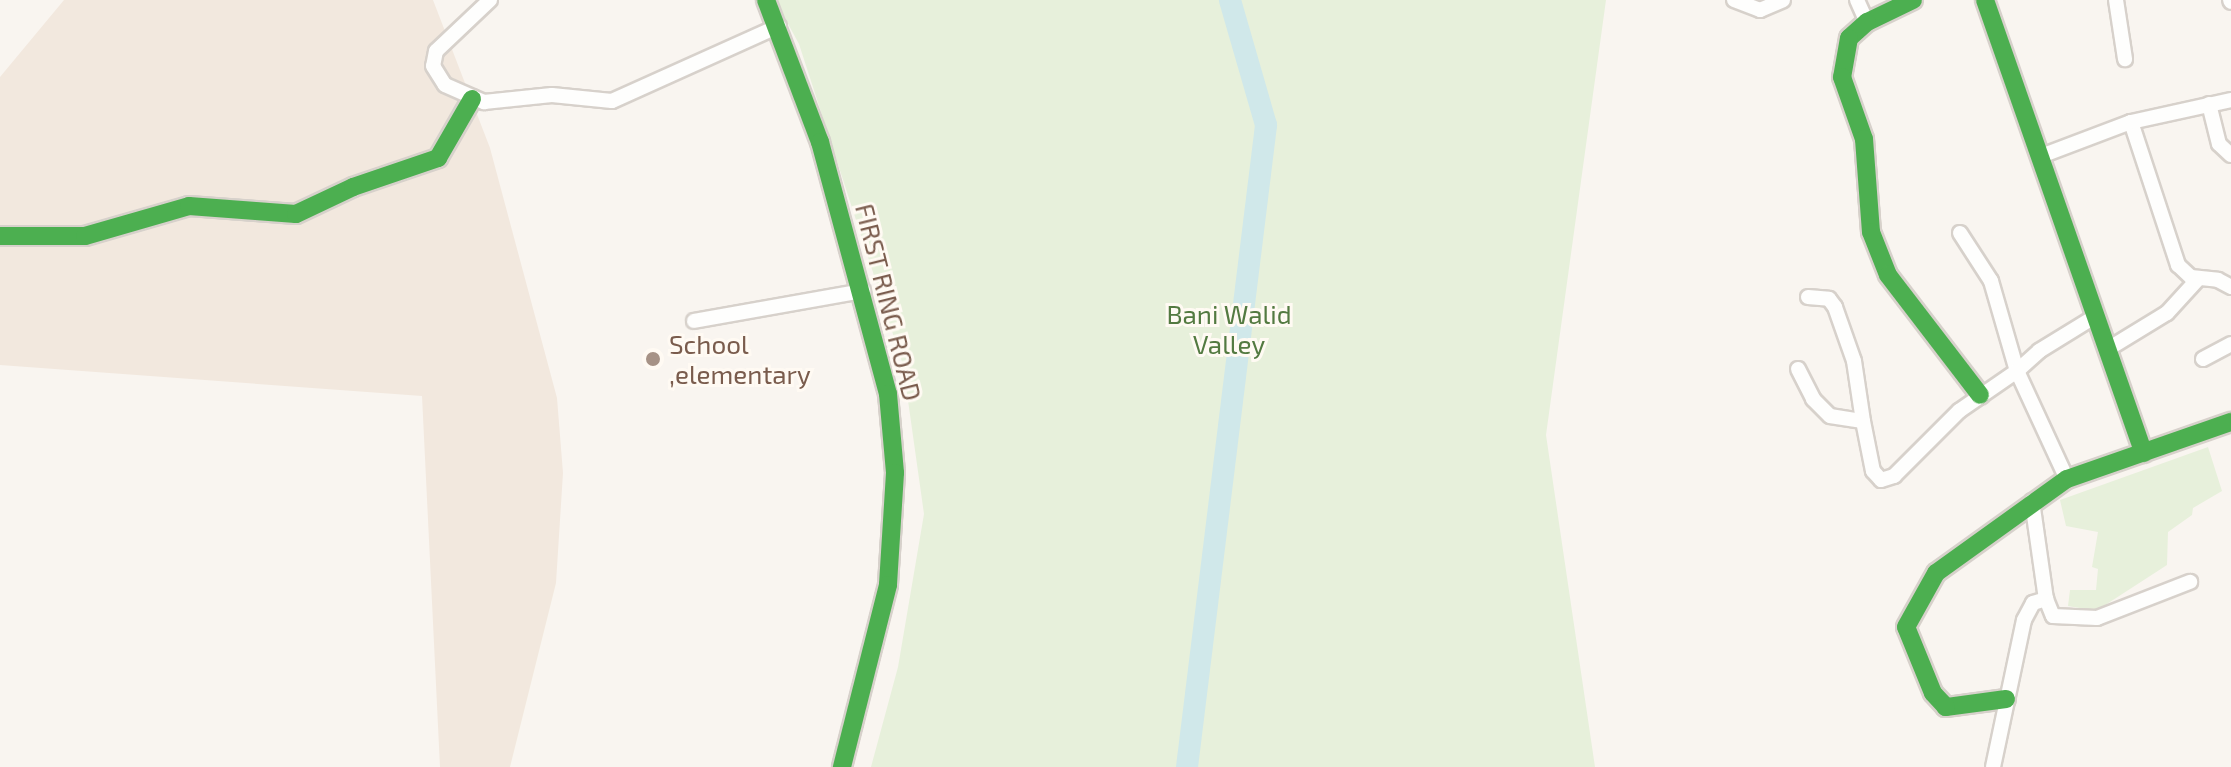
<!DOCTYPE html>
<html>
<head>
<meta charset="utf-8">
<style>
	body { margin:0 }
	#map { position:relative; width:2231px; height:767px; overflow:hidden; background:#f9f5f0; font-family:"Exo 2",sans-serif }
	div>[style] { position:absolute }
	.residential>* { inset:0; background:#f2e8de }
	.green>* { inset:0; background:#e7f0db }
	.river>* { height:22px; margin:-11px; padding:0 11px; transform-origin:11px; border-radius:11px; background:#d0e8ea }
	.roads { filter:drop-shadow(2px 0 #d7d1cb) drop-shadow(-2px 0 #d7d1cb) drop-shadow(0 2px #d7d1cb) drop-shadow(0 -2px #d7d1cb) }
	.street>* { height:14px; margin:-7px; padding:0 7px; transform-origin:7px; border-radius:7px; background:#fefefd }
	.fast>* { height:18px; margin:-9px; padding:0 9px; transform-origin:9px; border-radius:9px; background:#4caf50 }
	.dots>* { width:22px; height:22px; translate:-50% -50%; box-sizing:border-box; border:4px solid #fffaf3; border-radius:50% }
	span { translate:-50% -50%; white-space:nowrap; text-align:center; line-height:1.15; -webkit-text-stroke:6px #fffaf3; paint-order:stroke }
	.street-label { font-size:26px; color:#7a5c4d }
	.park-label { font-size:26px; color:#537a41 }
	.poi-label { font-size:26px; color:#7a5c4d }
	.left { translate:0 -50%; text-align:left }
</style>
</head>
<body>
<div id="map">
	<div class="residential">
		<div style="clip-path:polygon(64px 0,433px 0,490px 148px,557px 398px,563px 473px,556px 583px,510px 767px,440px 767px,422px 396px,0 365px,0 77px)"></div>
	</div>
	<div class="green">
		<div style="clip-path:polygon(775px 0,1606px 0,1546px 435px,1595px 767px,871px 767px,898px 667px,924px 514px,903px 365px,799px 44px)"></div>
		<div style="clip-path:polygon(2208px 447px,2222px 491px,2193px 508px,2192px 515px,2168px 532px,2167px 565px,2096px 611px,2068px 606px,2070px 590px,2096px 590px,2098px 569px,2092px 567px,2098px 532px,2066px 526px,2060px 500px)"></div>
	</div>
	<div class="river">
		<div style="left:1187px;top:767px;width:647px;rotate:-82.98deg"></div>
		<div style="left:1266px;top:125px;width:130px;rotate:-106.1deg"></div>
	</div>
	<div class="roads">
		<div class="street">
			<div style="left:490px;top:0;width:74px;rotate:136.6deg"></div>
			<div style="left:436px;top:51px;width:15px;rotate:101deg"></div>
			<div style="left:433px;top:66px;width:22px;rotate:58deg"></div>
			<div style="left:445px;top:85px;width:43px;rotate:23.6deg"></div>
			<div style="left:484px;top:102px;width:68px;rotate:-5.9deg"></div>
			<div style="left:552px;top:95px;width:60px;rotate:5.7deg"></div>
			<div style="left:612px;top:101px;width:183px;rotate:-24.2deg"></div>
			<div style="left:1734px;top:0;width:28px;rotate:21deg"></div>
			<div style="left:1760px;top:10px;width:25px;rotate:-23deg"></div>
			<div style="left:1857px;top:0;width:24px;rotate:66deg"></div>
			<div style="left:2116px;top:0;width:60px;rotate:81.3deg"></div>
			<div style="left:2230px;top:0;width:2px;rotate:63deg"></div>
			<div style="left:2209px;top:104px;width:41px;rotate:76deg"></div>
			<div style="left:2219px;top:144px;width:16px;rotate:43deg"></div>
			<div style="left:2131px;top:122px;width:151px;rotate:71.8deg"></div>
			<div style="left:2178px;top:265px;width:18px;rotate:43deg"></div>
			<div style="left:2191px;top:277px;width:27px;rotate:6deg"></div>
			<div style="left:2218px;top:280px;width:15px;rotate:28deg"></div>
			<div style="left:2041px;top:156px;width:96px;rotate:-20.7deg"></div>
			<div style="left:2131px;top:122px;width:102px;rotate:-12.4deg"></div>
			<div style="left:1960px;top:233px;width:57px;rotate:57.1deg"></div>
			<div style="left:1991px;top:281px;width:94px;rotate:73.9deg"></div>
			<div style="left:1808px;top:297px;width:21px;rotate:5deg"></div>
			<div style="left:1829px;top:299px;width:10px;rotate:53deg"></div>
			<div style="left:1835px;top:307px;width:57px;rotate:70.6deg"></div>
			<div style="left:1854px;top:361px;width:61px;rotate:81.5deg"></div>
			<div style="left:694px;top:321px;width:172px;rotate:-10.1deg"></div>
			<div style="left:2108px;top:349px;width:69px;rotate:-31.4deg"></div>
			<div style="left:2167px;top:313px;width:46px;rotate:-47.6deg"></div>
			<div style="left:2203px;top:359px;width:32px;rotate:-28deg"></div>
			<div style="left:1798px;top:369px;width:34px;rotate:63deg"></div>
			<div style="left:1813px;top:399px;width:24px;rotate:45deg"></div>
			<div style="left:1830px;top:416px;width:33px;rotate:9deg"></div>
			<div style="left:1863px;top:421px;width:51px;rotate:78.7deg"></div>
			<div style="left:1873px;top:471px;width:12px;rotate:48deg"></div>
			<div style="left:1881px;top:480px;width:14px;rotate:-17deg"></div>
			<div style="left:1894px;top:476px;width:92px;rotate:-45deg"></div>
			<div style="left:1959px;top:411px;width:70px;rotate:-34.6deg"></div>
			<div style="left:2017px;top:371px;width:119px;rotate:65.2deg"></div>
			<div style="left:2017px;top:371px;width:30px;rotate:-42deg"></div>
			<div style="left:2039px;top:351px;width:67px;rotate:-31.6deg"></div>
			<div style="left:2032px;top:501px;width:99px;rotate:81.9deg"></div>
			<div style="left:2046px;top:599px;width:18px;rotate:68deg"></div>
			<div style="left:2053px;top:616px;width:44px;rotate:2.6deg"></div>
			<div style="left:2097px;top:618px;width:100px;rotate:-21.2deg"></div>
			<div style="left:1993px;top:767px;width:150px;rotate:-78.1deg"></div>
			<div style="left:2024px;top:620px;width:19px;rotate:-62deg"></div>
			<div style="left:2033px;top:603px;width:14px;rotate:-17deg"></div>
		</div>
		<div class="fast">
			<div style="left:766px;top:0;width:152px;rotate:69.2deg"></div>
			<div style="left:820px;top:142px;width:261px;rotate:74.9deg"></div>
			<div style="left:888px;top:394px;width:79px;rotate:84.9deg"></div>
			<div style="left:895px;top:473px;width:112px;rotate:93.6deg"></div>
			<div style="left:888px;top:585px;width:188px;rotate:104.2deg"></div>
			<div style="left:1913px;top:0;width:51px;rotate:154.4deg"></div>
			<div style="left:1867px;top:22px;width:24px;rotate:138deg"></div>
			<div style="left:1849px;top:38px;width:40px;rotate:100deg"></div>
			<div style="left:1842px;top:77px;width:66px;rotate:70.5deg"></div>
			<div style="left:1864px;top:139px;width:93px;rotate:85.7deg"></div>
			<div style="left:1871px;top:232px;width:46px;rotate:68.4deg"></div>
			<div style="left:1888px;top:275px;width:151px;rotate:52.5deg"></div>
			<div style="left:1985px;top:0;width:480px;rotate:70.7deg"></div>
			<div style="left:0;top:236px;width:85px"></div>
			<div style="left:85px;top:236px;width:108px;rotate:-16.1deg"></div>
			<div style="left:189px;top:206px;width:107px;rotate:4.3deg"></div>
			<div style="left:296px;top:214px;width:63px;rotate:-25.3deg"></div>
			<div style="left:353px;top:187px;width:90px;rotate:-18.8deg"></div>
			<div style="left:438px;top:158px;width:68px;rotate:-60deg"></div>
			<div style="left:2006px;top:699px;width:61px;rotate:172.4deg"></div>
			<div style="left:1946px;top:707px;width:19px;rotate:-133deg"></div>
			<div style="left:1933px;top:693px;width:71px;rotate:-112.2deg"></div>
			<div style="left:1906px;top:627px;width:62px;rotate:-60.9deg"></div>
			<div style="left:1936px;top:573px;width:161px;rotate:-35.7deg"></div>
			<div style="left:2067px;top:479px;width:174px;rotate:-19.2deg"></div>
		</div>
	</div>
	<div class="dots">
		<div style="left:653px;top:359px;background:#a69286"></div>
	</div>
	<div class="street-label">
		<span style="left:889px;top:302px;rotate:76deg">FIRST RING ROAD</span>
	</div>
	<div class="park-label">
		<span style="left:1229px;top:329px">Bani Walid<br>Valley</span>
	</div>
	<div class="poi-label">
		<span class="left" style="left:669px;top:359px">School<br>,elementary</span>
	</div>
</div>
</body>
</html>
